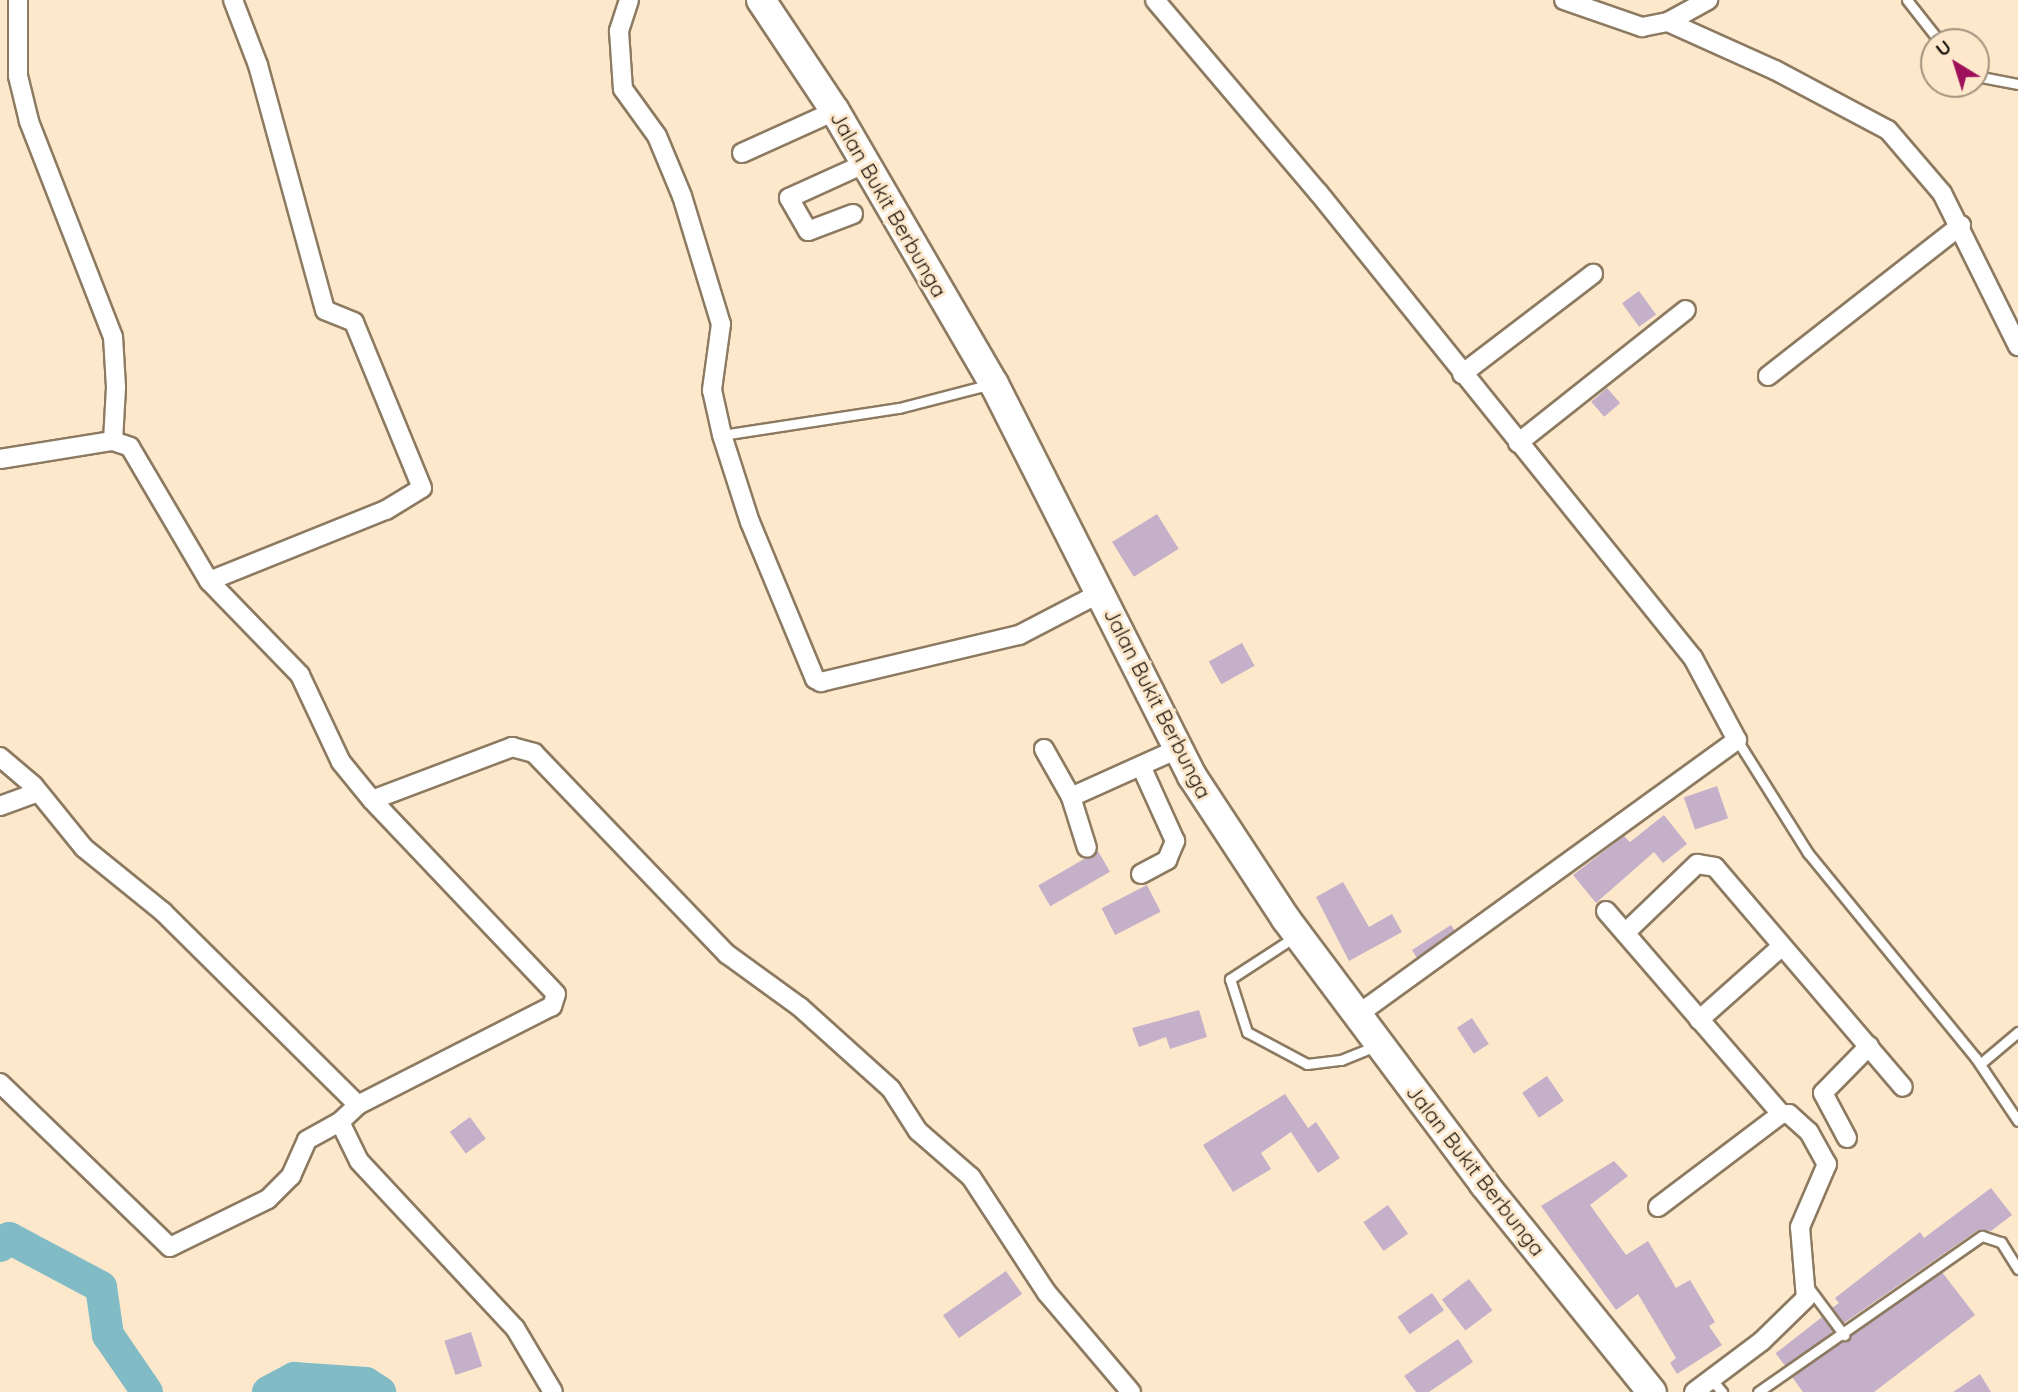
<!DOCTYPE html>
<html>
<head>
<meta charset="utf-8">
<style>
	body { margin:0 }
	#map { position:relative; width:2018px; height:1392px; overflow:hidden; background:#fde8cc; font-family:Quicksand,sans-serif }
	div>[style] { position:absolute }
	.river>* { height:32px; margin:-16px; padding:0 16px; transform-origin:16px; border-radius:16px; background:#81bcc6 }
	.building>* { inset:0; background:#c5b0ca; transform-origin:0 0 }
	.roads { filter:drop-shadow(2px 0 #8c7a61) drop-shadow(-2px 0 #8c7a61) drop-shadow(0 2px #8c7a61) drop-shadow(0 -2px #8c7a61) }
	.lane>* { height:9px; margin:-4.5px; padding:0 4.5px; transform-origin:4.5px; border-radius:4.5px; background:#fff }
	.street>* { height:18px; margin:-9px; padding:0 9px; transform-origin:9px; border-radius:9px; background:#fff }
	.primary>* { height:28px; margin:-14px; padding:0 14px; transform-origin:14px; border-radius:14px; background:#fff }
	span { translate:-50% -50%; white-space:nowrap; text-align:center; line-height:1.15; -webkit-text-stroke:6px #fde8cc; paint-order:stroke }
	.street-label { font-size:21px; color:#1b140a }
	.north { position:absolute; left:1920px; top:28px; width:70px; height:70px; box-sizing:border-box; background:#fde8cc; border:2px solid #a3937e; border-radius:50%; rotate:322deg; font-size:19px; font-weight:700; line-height:28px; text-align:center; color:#1b140a }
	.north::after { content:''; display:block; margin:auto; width:24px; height:32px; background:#9f105b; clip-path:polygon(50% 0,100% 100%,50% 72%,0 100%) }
</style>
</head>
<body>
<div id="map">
	<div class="river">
		<div style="left:0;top:1246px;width:12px;rotate:-42deg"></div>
		<div style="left:9px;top:1238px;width:104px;rotate:28deg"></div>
		<div style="left:101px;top:1287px;width:49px;rotate:81.7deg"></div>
		<div style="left:108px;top:1335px;width:69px;rotate:55.6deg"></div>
		<div style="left:268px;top:1392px;width:30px;rotate:-28deg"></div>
		<div style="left:294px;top:1378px;width:72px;rotate:4deg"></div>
		<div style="left:366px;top:1383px;width:17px;rotate:33deg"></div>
	</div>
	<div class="building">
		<div style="left:1639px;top:291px;width:29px;height:21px;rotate:54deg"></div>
		<div style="left:1607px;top:388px;width:20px;height:21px;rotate:49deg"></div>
		<div style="left:1157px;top:514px;width:41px;height:53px;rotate:58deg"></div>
		<div style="left:1242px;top:643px;width:26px;height:38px;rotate:61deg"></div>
		<div style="left:1717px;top:786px;width:34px;height:35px;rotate:71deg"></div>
		<div style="clip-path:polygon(1664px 815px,1687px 844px,1663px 863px,1654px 852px,1596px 903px,1573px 875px,1624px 836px,1630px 842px)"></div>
		<div style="left:1098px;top:851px;width:24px;height:69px;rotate:60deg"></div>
		<div style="clip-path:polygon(1343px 882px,1369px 927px,1392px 914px,1402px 932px,1349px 961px,1316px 897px)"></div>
		<div style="left:1147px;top:885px;width:30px;height:51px;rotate:63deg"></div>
		<div style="clip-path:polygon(1451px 925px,1455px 931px,1417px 958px,1412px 950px)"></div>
		<div style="clip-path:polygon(1199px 1010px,1207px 1037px,1170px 1049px,1166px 1037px,1139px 1047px,1132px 1028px)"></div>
		<div style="left:1472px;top:1018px;width:31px;height:18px;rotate:57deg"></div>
		<div style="left:1547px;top:1076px;width:30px;height:30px;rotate:56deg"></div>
		<div style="clip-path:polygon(1285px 1094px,1308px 1128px,1316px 1122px,1340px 1158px,1318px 1173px,1291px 1132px,1261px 1153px,1271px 1169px,1233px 1192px,1203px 1145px)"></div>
		<div style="left:470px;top:1117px;width:27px;height:25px;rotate:54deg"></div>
		<div style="clip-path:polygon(1614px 1161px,1628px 1176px,1590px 1205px,1626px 1255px,1648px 1241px,1676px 1288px,1690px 1280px,1715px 1322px,1709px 1326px,1722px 1345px,1677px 1374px,1670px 1363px,1676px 1358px,1638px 1294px,1616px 1310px,1541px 1206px)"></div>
		<div style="clip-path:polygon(1991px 1188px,2012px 1215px,1991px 1231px,1978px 1230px,1844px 1323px,1832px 1308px,1839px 1303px,1835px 1298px,1920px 1232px,1924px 1238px)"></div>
		<div style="left:1388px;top:1205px;width:35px;height:30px;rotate:55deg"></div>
		<div style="left:1006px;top:1271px;width:28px;height:77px;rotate:55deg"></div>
		<div style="clip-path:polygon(1942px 1272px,1975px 1315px,1874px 1392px,1803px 1392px,1792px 1377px)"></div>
		<div style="left:1469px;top:1279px;width:39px;height:34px;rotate:53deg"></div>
		<div style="left:1432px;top:1293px;width:21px;height:42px;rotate:55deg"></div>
		<div style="left:1822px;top:1317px;width:18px;height:59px;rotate:52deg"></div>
		<div style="left:471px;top:1332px;width:36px;height:28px;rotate:72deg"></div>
		<div style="clip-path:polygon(1458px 1339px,1473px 1362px,1429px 1392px,1416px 1392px,1404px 1376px)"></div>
		<div style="clip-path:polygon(1980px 1374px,1991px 1392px,1953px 1392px)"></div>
	</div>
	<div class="roads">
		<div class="lane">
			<div style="left:1907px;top:0;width:53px;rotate:51.8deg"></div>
			<div style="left:1976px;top:76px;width:43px;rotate:10.8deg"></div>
			<div style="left:722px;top:435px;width:179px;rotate:-8.7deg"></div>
			<div style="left:899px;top:408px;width:96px;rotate:-14.5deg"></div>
			<div style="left:1737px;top:740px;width:133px;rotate:57.9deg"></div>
			<div style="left:1808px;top:853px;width:264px;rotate:50.7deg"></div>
			<div style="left:1975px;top:1057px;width:77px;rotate:56.1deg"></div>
			<div style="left:1296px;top:936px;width:79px;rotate:146.9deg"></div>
			<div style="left:1230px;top:979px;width:56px;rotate:72.2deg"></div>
			<div style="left:1247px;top:1032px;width:68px;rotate:28.1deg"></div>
			<div style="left:1307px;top:1064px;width:34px;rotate:-7deg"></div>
			<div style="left:1341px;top:1060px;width:37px;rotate:-22deg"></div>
			<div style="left:1980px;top:1064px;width:50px;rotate:-40.1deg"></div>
			<div style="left:1809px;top:1288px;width:59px;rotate:53.3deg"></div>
			<div style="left:1712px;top:1380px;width:16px;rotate:50deg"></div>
			<div style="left:1758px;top:1392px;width:273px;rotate:-34.9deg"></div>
			<div style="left:1982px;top:1236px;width:20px;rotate:18deg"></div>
			<div style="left:2001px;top:1242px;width:32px;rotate:58deg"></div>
		</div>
		<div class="street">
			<div style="left:629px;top:0;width:33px;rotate:108deg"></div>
			<div style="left:619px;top:31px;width:58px;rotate:86.1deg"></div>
			<div style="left:623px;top:89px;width:58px;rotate:54.1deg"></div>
			<div style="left:657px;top:136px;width:65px;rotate:67.4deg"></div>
			<div style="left:682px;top:196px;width:134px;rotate:73.1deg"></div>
			<div style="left:721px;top:324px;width:67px;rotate:97.8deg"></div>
			<div style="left:712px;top:390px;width:46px;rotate:77.5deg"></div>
			<div style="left:722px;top:435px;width:91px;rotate:72.2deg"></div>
			<div style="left:750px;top:522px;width:170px;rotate:67.5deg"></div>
			<div style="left:815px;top:679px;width:7px;rotate:27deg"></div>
			<div style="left:821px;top:682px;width:204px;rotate:-13.4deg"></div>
			<div style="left:1019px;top:635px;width:93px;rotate:-27.4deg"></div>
			<div style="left:1155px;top:0;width:252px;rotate:49.7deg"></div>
			<div style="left:1318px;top:192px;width:598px;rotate:51.18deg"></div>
			<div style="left:1693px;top:658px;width:93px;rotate:61.8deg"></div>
			<div style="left:1737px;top:740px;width:467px;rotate:144.1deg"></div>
			<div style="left:1564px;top:0;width:83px;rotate:19.1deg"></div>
			<div style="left:1642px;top:27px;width:26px;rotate:-11deg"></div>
			<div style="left:1668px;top:22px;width:46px;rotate:-28.8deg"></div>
			<div style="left:1668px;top:22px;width:117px;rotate:24.2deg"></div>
			<div style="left:1775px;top:70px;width:128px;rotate:28deg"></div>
			<div style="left:1888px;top:130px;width:83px;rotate:49.4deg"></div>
			<div style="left:1942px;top:193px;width:171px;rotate:63.6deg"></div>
			<div style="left:742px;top:153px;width:102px;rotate:-24.3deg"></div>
			<div style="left:853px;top:214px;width:48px;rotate:159.3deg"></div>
			<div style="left:808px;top:231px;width:38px;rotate:-120deg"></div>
			<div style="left:789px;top:198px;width:85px;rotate:-24.4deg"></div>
			<div style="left:1462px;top:374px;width:165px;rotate:-37.4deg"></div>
			<div style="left:1768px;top:376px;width:245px;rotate:-38deg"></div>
			<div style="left:113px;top:441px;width:18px;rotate:19deg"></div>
			<div style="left:130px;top:447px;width:156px;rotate:59.5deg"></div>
			<div style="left:209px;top:581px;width:131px;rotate:45.9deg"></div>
			<div style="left:300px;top:675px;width:96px;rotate:64.8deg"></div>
			<div style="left:341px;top:762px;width:49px;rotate:50.8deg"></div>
			<div style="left:372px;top:800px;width:267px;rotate:46.5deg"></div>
			<div style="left:556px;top:994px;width:13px;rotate:108deg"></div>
			<div style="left:552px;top:1006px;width:218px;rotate:153deg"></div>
			<div style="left:358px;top:1105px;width:25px;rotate:137deg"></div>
			<div style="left:340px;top:1122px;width:43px;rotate:64deg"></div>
			<div style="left:359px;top:1161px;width:229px;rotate:47deg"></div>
			<div style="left:515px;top:1328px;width:74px;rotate:59.3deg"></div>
			<div style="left:1518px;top:443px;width:214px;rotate:-38.4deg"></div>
			<div style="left:0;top:459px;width:114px;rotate:-9.1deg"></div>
			<div style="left:113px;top:441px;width:54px;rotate:-86.8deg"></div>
			<div style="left:116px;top:387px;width:50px;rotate:-93.4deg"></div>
			<div style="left:113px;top:337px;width:232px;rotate:-111.3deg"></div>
			<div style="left:29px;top:121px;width:46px;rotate:-103.7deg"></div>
			<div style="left:18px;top:76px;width:76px;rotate:-90deg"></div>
			<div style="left:209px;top:581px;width:191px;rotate:-21.9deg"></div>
			<div style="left:386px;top:510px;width:42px;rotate:-31.4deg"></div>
			<div style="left:422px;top:488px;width:179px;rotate:-112.3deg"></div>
			<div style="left:354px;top:322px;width:31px;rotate:-158deg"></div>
			<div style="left:325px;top:310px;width:254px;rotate:-105.3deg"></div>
			<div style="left:258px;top:65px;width:70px;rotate:-111deg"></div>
			<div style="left:1044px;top:749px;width:55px;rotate:60.6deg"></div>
			<div style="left:1071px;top:797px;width:53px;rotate:72.6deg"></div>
			<div style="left:0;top:757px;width:43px;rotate:40.3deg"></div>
			<div style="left:33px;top:785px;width:81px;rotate:51deg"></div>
			<div style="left:84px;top:848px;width:102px;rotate:39deg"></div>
			<div style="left:163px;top:912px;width:274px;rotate:44.7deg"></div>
			<div style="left:1071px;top:797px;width:117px;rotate:-24.2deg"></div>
			<div style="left:372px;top:800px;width:150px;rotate:-20.7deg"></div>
			<div style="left:512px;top:747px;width:23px;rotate:15deg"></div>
			<div style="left:534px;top:753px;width:279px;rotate:46.2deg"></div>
			<div style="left:727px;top:954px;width:90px;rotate:36deg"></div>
			<div style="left:800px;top:1007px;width:122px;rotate:42deg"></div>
			<div style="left:891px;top:1089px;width:50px;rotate:57.3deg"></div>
			<div style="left:918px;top:1131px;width:70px;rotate:41deg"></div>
			<div style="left:971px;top:1177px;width:139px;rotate:56.8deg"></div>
			<div style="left:1047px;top:1293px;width:130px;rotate:49.7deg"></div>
			<div style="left:0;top:806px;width:40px;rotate:-20.2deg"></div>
			<div style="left:1141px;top:874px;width:30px;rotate:-28deg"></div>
			<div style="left:1167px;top:860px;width:21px;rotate:-67deg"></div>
			<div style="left:1175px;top:841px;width:82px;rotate:-114.4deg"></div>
			<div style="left:1606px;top:911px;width:268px;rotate:49.2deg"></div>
			<div style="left:1625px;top:933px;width:100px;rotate:-43.8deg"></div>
			<div style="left:1697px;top:864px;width:18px;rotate:9deg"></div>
			<div style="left:1715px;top:867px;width:289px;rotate:49.5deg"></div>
			<div style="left:1699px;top:1020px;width:111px;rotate:-41.7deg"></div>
			<div style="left:0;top:1083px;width:236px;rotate:44deg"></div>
			<div style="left:170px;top:1247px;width:109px;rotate:-26.1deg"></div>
			<div style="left:268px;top:1199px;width:33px;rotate:-45deg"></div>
			<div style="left:291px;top:1176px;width:39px;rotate:-66deg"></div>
			<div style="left:307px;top:1140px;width:38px;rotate:-29deg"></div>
			<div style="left:1847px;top:1138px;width:51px;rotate:-118.1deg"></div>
			<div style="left:1823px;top:1093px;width:66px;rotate:-45.6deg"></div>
			<div style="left:1658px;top:1207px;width:154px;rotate:-37.1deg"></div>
			<div style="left:1781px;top:1114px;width:8px"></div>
			<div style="left:1789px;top:1114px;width:27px;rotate:42deg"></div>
			<div style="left:1809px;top:1132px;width:37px;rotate:61deg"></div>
			<div style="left:1827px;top:1164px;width:69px;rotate:113.2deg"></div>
			<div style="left:1800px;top:1227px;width:71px;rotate:85.2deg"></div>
			<div style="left:1806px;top:1298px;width:62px;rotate:135.7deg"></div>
			<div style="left:1762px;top:1341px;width:85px;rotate:143.1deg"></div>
		</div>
		<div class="primary">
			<div style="left:761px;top:0;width:133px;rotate:56.3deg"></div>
			<div style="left:835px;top:111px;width:316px;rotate:59.8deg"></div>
			<div style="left:994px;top:384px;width:439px;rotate:63.2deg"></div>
			<div style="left:1192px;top:776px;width:171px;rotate:56.7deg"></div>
			<div style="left:1286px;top:919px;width:331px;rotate:53.2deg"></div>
			<div style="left:1484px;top:1184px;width:267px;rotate:51.1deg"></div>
		</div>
	</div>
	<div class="street-label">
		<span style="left:889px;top:204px;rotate:60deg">Jalan Bukit Berbunga</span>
		<span style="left:1158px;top:703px;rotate:63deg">Jalan Bukit Berbunga</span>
		<span style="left:1476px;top:1170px;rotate:52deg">Jalan Bukit Berbunga</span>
	</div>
	<div class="north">U</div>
</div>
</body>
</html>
